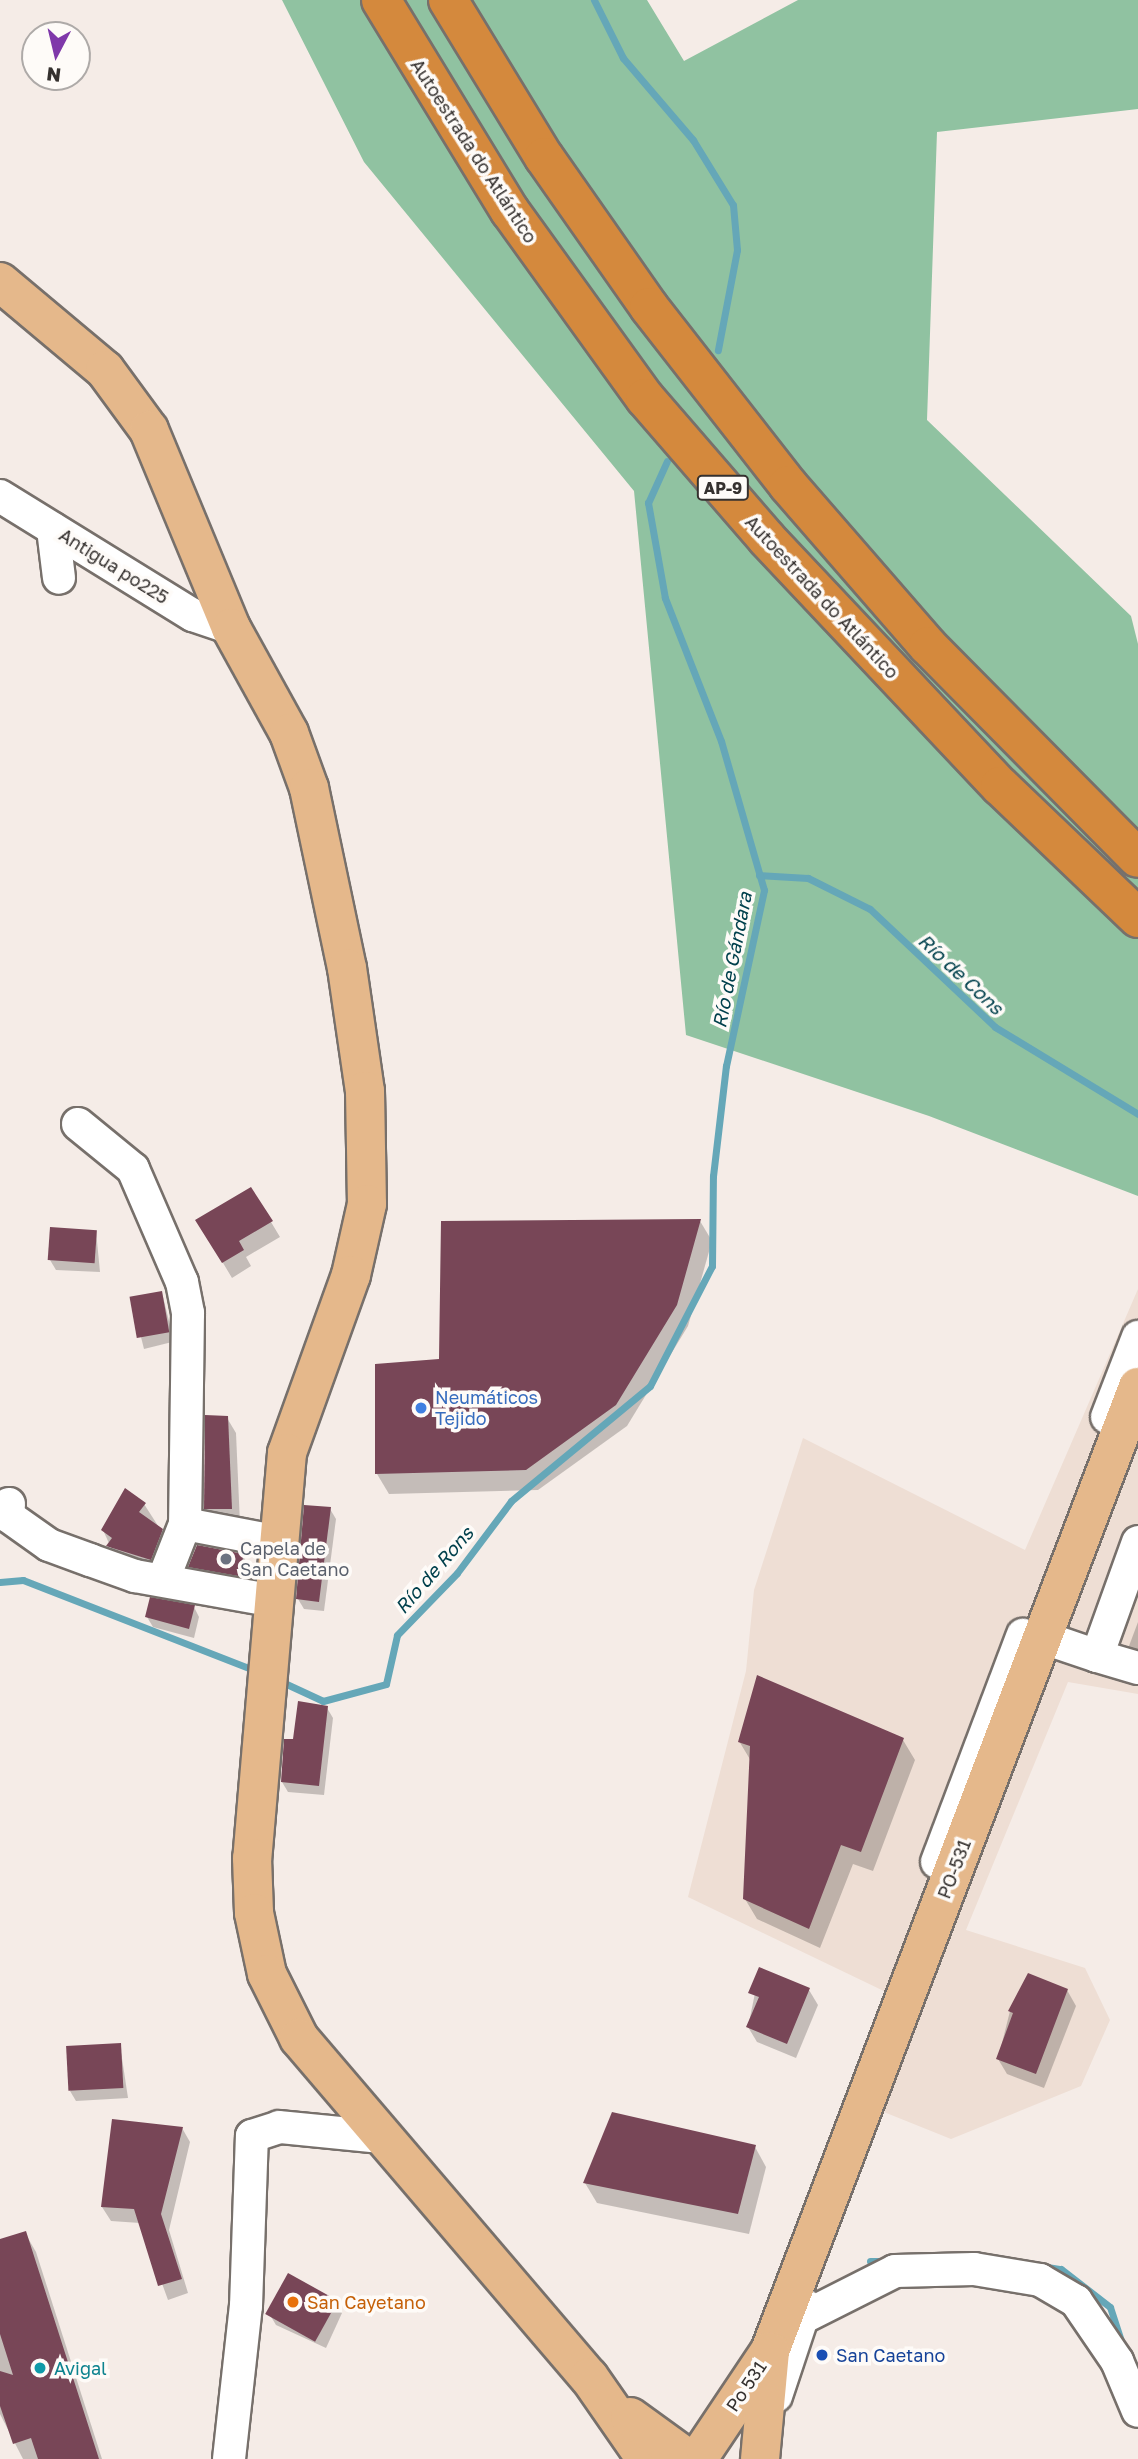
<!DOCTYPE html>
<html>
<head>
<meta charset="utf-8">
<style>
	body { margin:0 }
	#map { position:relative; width:1138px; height:2459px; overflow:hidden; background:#f5ece7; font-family:"Golos Text",sans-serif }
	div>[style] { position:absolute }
	.built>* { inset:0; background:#eeded4 }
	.forest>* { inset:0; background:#90c2a1 }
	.shadow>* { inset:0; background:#0003; transform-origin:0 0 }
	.stream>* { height:7px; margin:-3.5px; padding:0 3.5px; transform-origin:3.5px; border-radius:3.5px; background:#65a7b8 }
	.building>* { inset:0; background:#784657; transform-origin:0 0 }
	.roads { filter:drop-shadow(2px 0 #77706b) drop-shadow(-2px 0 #77706b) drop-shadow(0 2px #77706b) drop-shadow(0 -2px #77706b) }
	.minor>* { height:32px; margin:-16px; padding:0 16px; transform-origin:16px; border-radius:16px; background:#fff }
	.major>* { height:38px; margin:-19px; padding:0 19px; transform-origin:19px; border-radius:19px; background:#e5b88b }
	.highway>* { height:38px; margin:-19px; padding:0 19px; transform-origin:19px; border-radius:19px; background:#d4893d }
	.dots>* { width:19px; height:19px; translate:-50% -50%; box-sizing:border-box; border:4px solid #fefbf8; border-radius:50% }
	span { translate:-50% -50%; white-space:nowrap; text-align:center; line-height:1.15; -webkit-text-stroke:7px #fefbf8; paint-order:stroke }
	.shield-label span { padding:2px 5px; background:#fefbf8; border:2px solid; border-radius:5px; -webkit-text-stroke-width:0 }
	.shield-label { font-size:16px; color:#35312f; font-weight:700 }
	.street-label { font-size:18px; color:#35312f }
	.shop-label { font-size:18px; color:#366cbe }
	.left { translate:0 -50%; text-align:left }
	.worship-label { font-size:18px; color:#5b616d }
	.food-label { font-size:18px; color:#c56008 }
	.transit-label { font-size:18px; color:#164399 }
	.culture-label { font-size:18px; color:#0d838f }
	.water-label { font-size:19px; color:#00404c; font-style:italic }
	.north { position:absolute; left:21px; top:21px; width:70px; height:70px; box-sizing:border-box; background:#fefbf8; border:2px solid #aeaaa8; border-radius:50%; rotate:187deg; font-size:19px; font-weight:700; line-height:28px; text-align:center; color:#35312f }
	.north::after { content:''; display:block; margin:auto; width:24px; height:32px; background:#7f38aa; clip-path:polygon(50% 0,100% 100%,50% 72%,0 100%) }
</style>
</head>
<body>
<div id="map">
	<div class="built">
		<div style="clip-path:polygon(1138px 1289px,1138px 1694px,1068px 1682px,966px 1930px,1085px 1968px,1110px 2020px,1081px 2086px,951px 2139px,849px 2098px,888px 1993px,688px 1897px,746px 1671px,754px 1590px,803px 1438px,1025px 1550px)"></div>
	</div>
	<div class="forest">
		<div style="clip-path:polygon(282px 0,647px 0,684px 61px,798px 0,1138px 0,1138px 109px,937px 132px,927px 420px,1131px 616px,1138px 644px,1138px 1196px,929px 1116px,686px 1035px,634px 491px,364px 162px)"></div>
	</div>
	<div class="shadow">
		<div style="clip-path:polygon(198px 1221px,271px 1222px,280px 1237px,246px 1257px,251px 1266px,232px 1278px)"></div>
		<div style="clip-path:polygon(700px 1221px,712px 1241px,688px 1326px,627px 1426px,538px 1490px,389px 1494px,377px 1474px,441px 1360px)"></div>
		<div style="clip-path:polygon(96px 1231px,100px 1272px,56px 1270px,50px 1260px)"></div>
		<div style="left:162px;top:1293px;width:50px;height:31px;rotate:76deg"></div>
		<div style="clip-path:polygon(227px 1418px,236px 1433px,240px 1524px,214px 1524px,205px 1508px)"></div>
		<div style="clip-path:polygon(144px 1504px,171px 1546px,160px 1575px,117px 1561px,103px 1530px)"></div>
		<div style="clip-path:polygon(330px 1509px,336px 1519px,324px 1611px,304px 1609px,298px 1599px)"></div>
		<div style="clip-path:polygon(243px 1556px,249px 1566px,243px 1585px,196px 1576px,190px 1567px)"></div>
		<div style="clip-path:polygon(194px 1607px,199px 1617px,194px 1638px,153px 1627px,147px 1617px)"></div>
		<div style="clip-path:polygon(1138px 1622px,1138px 1661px,1129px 1646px)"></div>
		<div style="clip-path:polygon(327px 1708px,333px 1718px,324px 1795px,288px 1792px,282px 1782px,294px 1741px)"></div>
		<div style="clip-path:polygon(903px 1740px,915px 1760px,873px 1871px,853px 1864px,820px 1948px,757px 1919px,745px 1899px,751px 1761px,739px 1741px)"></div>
		<div style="clip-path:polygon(760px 1969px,809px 1990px,818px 2005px,796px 2058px,757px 2042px,748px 2027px)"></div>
		<div style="clip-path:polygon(1067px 1990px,1076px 2006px,1044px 2088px,1007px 2074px,998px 2059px,1010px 2011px)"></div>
		<div style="clip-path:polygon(120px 2045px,128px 2098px,76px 2101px,70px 2091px)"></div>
		<div style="clip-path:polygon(182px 2128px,190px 2142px,169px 2230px,188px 2293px,168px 2300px,140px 2223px,111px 2221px,102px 2207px)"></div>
		<div style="clip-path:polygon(755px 2147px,766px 2167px,749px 2234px,597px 2203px,585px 2183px)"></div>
		<div style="clip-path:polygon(25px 2233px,36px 2252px,102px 2459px,23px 2459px,0 2414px,0 2241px)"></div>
		<div style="clip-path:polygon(336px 2303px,342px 2313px,326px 2348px,276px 2325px,270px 2315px)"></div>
	</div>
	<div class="stream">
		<div style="left:594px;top:0;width:65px;rotate:63.4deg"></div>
		<div style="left:623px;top:58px;width:108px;rotate:49.5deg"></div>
		<div style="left:693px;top:140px;width:76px;rotate:58.4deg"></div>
		<div style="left:733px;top:205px;width:45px;rotate:84.9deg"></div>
		<div style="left:737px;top:250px;width:102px;rotate:100.8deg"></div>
		<div style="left:759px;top:875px;width:49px;rotate:3.5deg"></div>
		<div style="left:808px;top:878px;width:69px;rotate:26.6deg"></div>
		<div style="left:870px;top:909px;width:172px;rotate:43.3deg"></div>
		<div style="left:995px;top:1027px;width:167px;rotate:31.3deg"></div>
		<div style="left:0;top:1582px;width:23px;rotate:-5deg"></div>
		<div style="left:23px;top:1580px;width:250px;rotate:21.3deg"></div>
		<div style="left:280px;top:1681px;width:47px;rotate:24.9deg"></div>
		<div style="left:323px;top:1701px;width:65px;rotate:-15.1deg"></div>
		<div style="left:386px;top:1684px;width:50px;rotate:-77.3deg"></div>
		<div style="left:397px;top:1635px;width:86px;rotate:-45.9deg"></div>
		<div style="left:457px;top:1573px;width:90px;rotate:-53.1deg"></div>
		<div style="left:511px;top:1501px;width:180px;rotate:-39.6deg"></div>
		<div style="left:650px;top:1386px;width:135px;rotate:-62.7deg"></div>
		<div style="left:712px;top:1266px;width:90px;rotate:-89.4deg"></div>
		<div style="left:713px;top:1176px;width:111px;rotate:-83.3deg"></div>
		<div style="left:726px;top:1066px;width:180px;rotate:-77.8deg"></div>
		<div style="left:764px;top:890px;width:155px;rotate:-106.1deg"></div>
		<div style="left:721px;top:741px;width:154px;rotate:-111.4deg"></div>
		<div style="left:665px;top:598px;width:97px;rotate:-100.1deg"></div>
		<div style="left:648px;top:503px;width:46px;rotate:-65.7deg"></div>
		<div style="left:870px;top:2261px;width:17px"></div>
		<div style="left:1041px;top:2266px;width:20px;rotate:9deg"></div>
		<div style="left:1061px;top:2269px;width:62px;rotate:37.8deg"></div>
		<div style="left:1110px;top:2307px;width:39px;rotate:72deg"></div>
	</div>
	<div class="building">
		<div style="clip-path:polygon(251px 1187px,273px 1221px,239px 1241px,244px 1250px,222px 1263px,195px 1220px)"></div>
		<div style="clip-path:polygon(701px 1219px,677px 1305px,616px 1405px,526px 1470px,375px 1474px,375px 1364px,439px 1359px,441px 1221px)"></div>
		<div style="left:50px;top:1227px;width:47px;height:33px;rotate:4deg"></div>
		<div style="left:162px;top:1291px;width:42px;height:33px;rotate:80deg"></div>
		<div style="clip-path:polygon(205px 1415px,228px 1416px,232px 1509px,204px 1509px)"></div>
		<div style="clip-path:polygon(125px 1488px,146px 1503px,139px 1512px,163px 1529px,151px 1560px,106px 1546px,112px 1538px,101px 1530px)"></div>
		<div style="clip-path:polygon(304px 1505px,331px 1507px,319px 1602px,296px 1599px)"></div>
		<div style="clip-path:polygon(197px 1545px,244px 1554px,238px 1576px,188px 1567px)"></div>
		<div style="clip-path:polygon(150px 1597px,195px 1605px,189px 1629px,145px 1617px)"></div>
		<div style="clip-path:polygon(757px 1675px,904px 1738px,861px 1852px,841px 1845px,809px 1929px,743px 1899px,750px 1746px,738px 1742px)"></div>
		<div style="clip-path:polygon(298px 1701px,328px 1706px,319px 1786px,281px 1782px,284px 1739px,293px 1739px)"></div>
		<div style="clip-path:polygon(759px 1967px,810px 1988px,787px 2044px,746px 2027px,759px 1997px,748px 1993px)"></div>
		<div style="clip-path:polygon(1028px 1973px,1068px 1989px,1036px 2074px,996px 2059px,1013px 2013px,1008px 2011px)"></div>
		<div style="left:121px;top:2043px;width:45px;height:55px;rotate:87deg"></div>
		<div style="clip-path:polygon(612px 2112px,756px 2145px,738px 2214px,583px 2183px)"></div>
		<div style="clip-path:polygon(112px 2119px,183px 2127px,161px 2214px,182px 2279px,158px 2286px,134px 2209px,101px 2207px)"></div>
		<div style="clip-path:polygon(26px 2231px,99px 2459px,38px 2459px,31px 2438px,13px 2444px,0 2406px,0 2371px,13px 2375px,0 2334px,0 2239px)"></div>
		<div style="left:288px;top:2273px;width:57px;height:47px;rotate:29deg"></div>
	</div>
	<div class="roads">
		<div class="minor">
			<div style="left:0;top:496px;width:227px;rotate:31.7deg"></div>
			<div style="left:193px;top:615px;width:40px;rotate:18.9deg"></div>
			<div style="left:53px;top:529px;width:49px;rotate:83deg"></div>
			<div style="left:78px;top:1124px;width:71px;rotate:39.3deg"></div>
			<div style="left:133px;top:1169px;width:123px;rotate:66.6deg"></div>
			<div style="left:182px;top:1282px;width:32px;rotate:79deg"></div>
			<div style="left:188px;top:1313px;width:211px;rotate:90.8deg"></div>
			<div style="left:185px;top:1524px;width:60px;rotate:111.4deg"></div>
			<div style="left:1107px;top:1417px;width:86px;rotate:-68.8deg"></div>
			<div style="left:9px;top:1504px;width:12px;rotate:95deg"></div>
			<div style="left:8px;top:1516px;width:50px;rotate:35.3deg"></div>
			<div style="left:49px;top:1545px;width:44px;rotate:20.1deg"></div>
			<div style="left:90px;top:1560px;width:48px;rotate:19.6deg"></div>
			<div style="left:135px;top:1576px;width:142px;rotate:10.1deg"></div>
			<div style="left:185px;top:1524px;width:96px;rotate:10.8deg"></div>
			<div style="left:1059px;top:1643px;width:40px;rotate:18.9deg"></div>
			<div style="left:1097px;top:1656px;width:121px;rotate:-70.2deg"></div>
			<div style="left:1097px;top:1656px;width:43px;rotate:16.3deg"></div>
			<div style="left:937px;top:1862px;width:243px;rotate:-69.3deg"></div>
			<div style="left:802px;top:2318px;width:104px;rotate:-26.8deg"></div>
			<div style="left:895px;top:2271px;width:79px;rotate:-1.5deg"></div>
			<div style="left:974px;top:2269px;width:67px;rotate:9.5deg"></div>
			<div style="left:1040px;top:2280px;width:42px;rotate:30.3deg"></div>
			<div style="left:1076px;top:2301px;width:73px;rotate:55.7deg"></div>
			<div style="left:1117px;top:2361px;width:54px;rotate:67.2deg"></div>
			<div style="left:776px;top:2396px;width:95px;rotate:-71.6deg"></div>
			<div style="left:229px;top:2459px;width:154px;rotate:-83.7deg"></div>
			<div style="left:246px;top:2306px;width:170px;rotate:-88deg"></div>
			<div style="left:252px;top:2136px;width:28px;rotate:-18deg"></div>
			<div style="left:279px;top:2127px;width:102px;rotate:5.6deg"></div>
		</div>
		<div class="major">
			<div style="left:0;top:282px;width:137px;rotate:40deg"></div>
			<div style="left:105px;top:370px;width:74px;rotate:53.7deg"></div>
			<div style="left:149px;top:430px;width:214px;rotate:67.5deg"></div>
			<div style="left:231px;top:628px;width:120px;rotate:61.1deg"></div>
			<div style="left:289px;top:733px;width:59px;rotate:70deg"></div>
			<div style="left:309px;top:788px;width:184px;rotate:78.1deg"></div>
			<div style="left:347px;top:968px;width:124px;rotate:81.7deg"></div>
			<div style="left:365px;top:1091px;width:113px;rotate:89deg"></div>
			<div style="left:367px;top:1204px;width:73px;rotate:102.7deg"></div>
			<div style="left:351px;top:1275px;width:189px;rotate:109.8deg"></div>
			<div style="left:287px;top:1453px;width:407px;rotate:94.9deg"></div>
			<div style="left:252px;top:1858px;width:55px;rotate:87.9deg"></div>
			<div style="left:254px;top:1913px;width:62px;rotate:78deg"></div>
			<div style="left:267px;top:1974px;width:72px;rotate:63.4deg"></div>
			<div style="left:299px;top:2038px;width:446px;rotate:49.5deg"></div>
			<div style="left:589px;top:2377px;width:100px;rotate:55.2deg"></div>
			<div style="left:630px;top:2417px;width:72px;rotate:35.9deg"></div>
			<div style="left:705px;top:2448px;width:117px;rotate:-56.2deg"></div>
			<div style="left:770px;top:2351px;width:1032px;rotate:-69.11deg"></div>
			<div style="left:760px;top:2459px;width:108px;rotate:-84.7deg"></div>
		</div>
		<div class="highway">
			<div style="left:381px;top:0;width:247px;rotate:58.6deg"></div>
			<div style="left:510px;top:211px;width:231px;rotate:54.2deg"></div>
			<div style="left:645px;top:398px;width:186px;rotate:49.1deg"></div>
			<div style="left:767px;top:539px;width:340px;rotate:46.7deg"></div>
			<div style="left:1000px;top:786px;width:191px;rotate:43.7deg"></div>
			<div style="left:448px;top:0;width:184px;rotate:58.6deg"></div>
			<div style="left:544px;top:157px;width:183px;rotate:55deg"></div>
			<div style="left:649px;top:307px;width:226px;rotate:52deg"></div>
			<div style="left:788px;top:485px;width:213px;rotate:49deg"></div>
			<div style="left:928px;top:646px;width:298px;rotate:45.3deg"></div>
		</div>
	</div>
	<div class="dots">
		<div style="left:421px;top:1408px;background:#3f7fe0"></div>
		<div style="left:226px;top:1559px;background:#6b7280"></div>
		<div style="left:293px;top:2302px;background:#e8710a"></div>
		<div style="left:822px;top:2355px;background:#1a4fb4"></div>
		<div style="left:40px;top:2368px;background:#0f9aa8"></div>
	</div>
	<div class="shield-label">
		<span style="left:723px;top:488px">AP-9</span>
	</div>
	<div class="street-label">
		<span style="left:474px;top:151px;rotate:57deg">Autoestrada do Atlántico</span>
		<span style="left:114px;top:566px;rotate:32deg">Antigua po225</span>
		<span style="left:822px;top:597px;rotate:47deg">Autoestrada do Atlántico</span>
		<span style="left:954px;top:1869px;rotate:-69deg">PO-531</span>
		<span style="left:746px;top:2386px;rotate:-56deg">Po 531</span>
	</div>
	<div class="shop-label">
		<span class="left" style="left:435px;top:1408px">Neumáticos<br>Tejido</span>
	</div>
	<div class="worship-label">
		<span class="left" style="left:240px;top:1559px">Capela de<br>San Caetano</span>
	</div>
	<div class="food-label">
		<span class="left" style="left:307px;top:2302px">San Cayetano</span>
	</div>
	<div class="transit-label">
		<span class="left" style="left:836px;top:2355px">San Caetano</span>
	</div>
	<div class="culture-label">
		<span class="left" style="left:54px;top:2368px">Avigal</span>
	</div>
	<div class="water-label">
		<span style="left:732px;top:960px;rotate:-79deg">Río de Gándara</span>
		<span style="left:961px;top:974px;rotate:43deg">Río de Cons</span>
		<span style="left:434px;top:1570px;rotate:-49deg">Río de Rons</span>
	</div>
	<div class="north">N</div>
</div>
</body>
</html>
